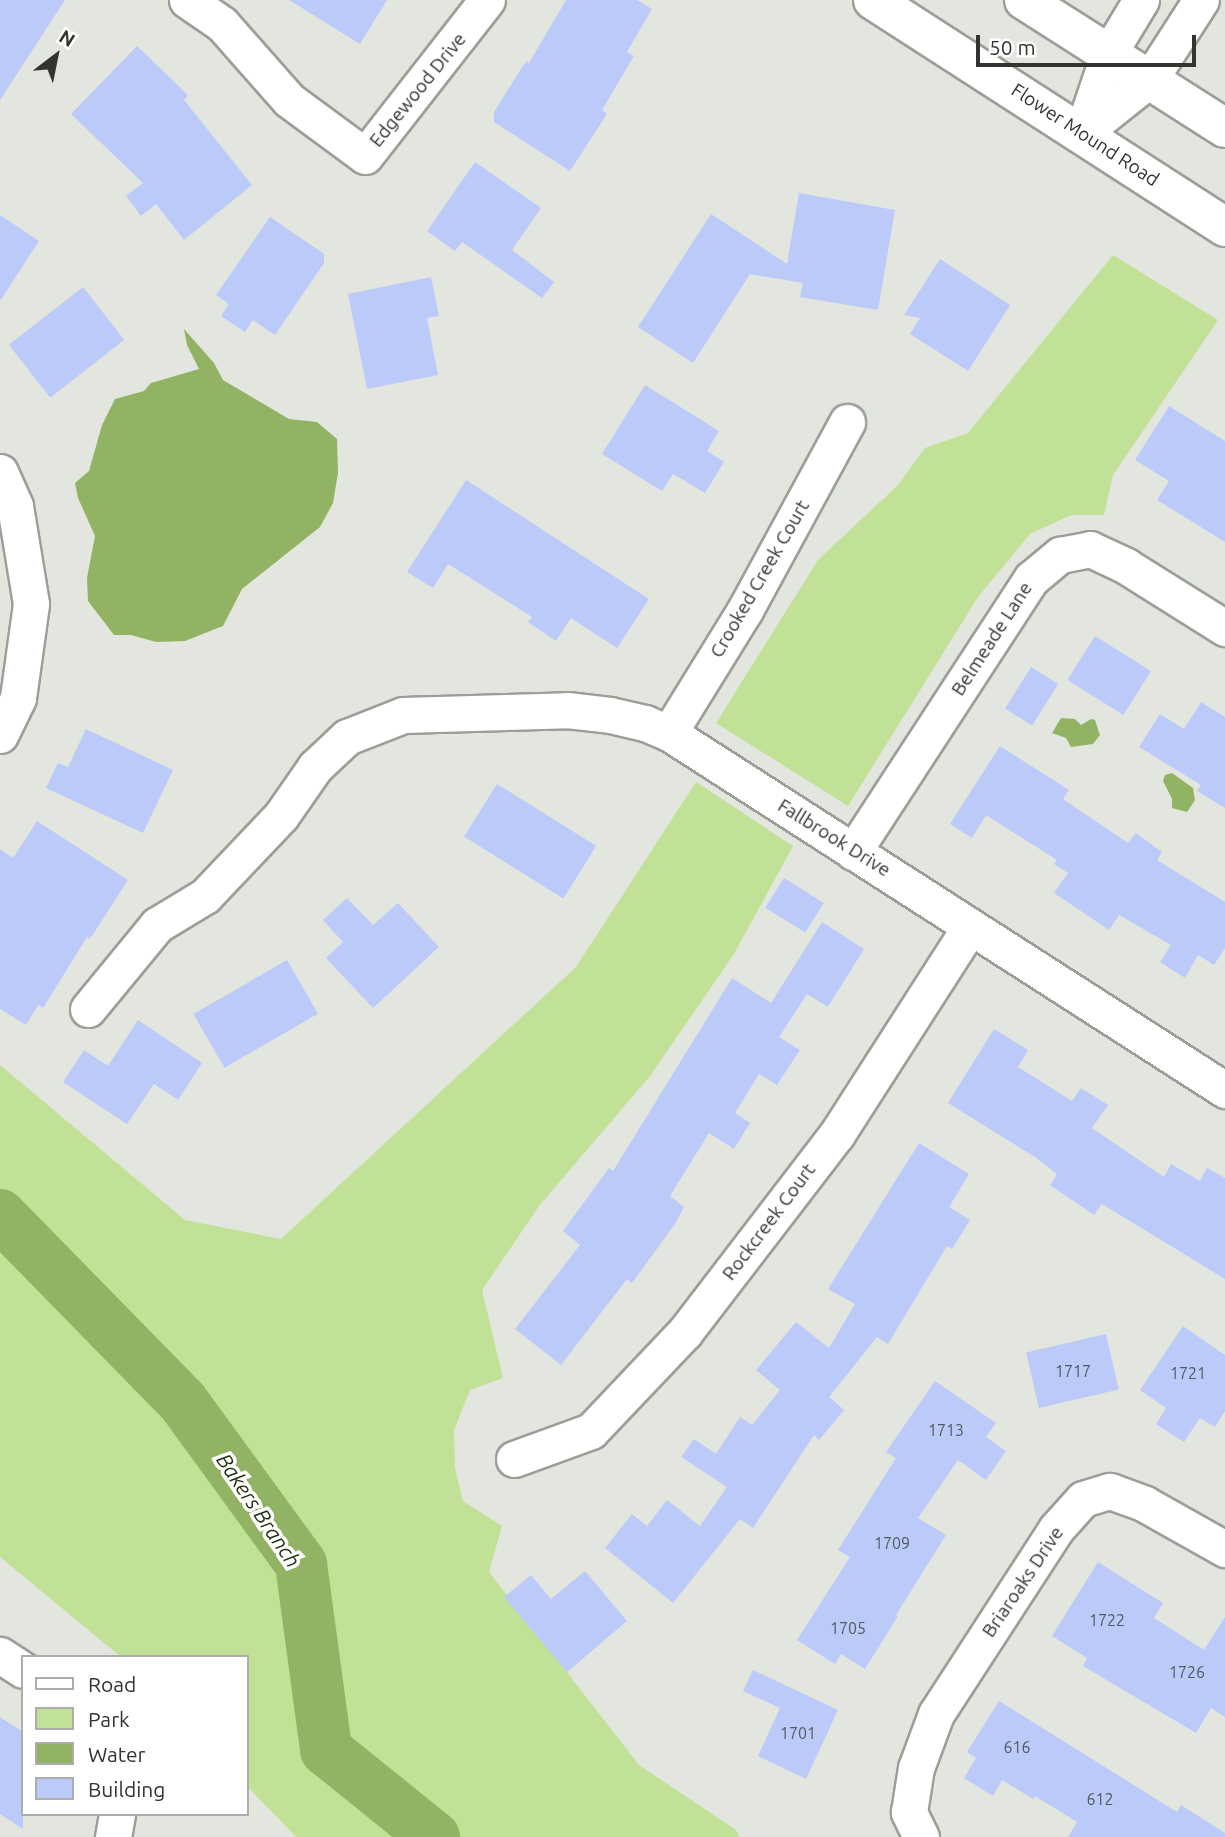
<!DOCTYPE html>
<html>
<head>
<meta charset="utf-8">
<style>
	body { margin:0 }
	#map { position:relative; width:1225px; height:1837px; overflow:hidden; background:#e2e6de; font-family:Ubuntu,sans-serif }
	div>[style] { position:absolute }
	.green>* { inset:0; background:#c1e196 }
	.water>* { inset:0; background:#93b364 }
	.river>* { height:52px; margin:-26px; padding:0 26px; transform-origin:26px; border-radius:26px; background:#93b364 }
	.building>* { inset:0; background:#bccaf9; transform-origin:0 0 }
	.roads { filter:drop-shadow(2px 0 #9b9f97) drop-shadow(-2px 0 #9b9f97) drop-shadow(0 2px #9b9f97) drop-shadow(0 -2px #9b9f97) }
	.minor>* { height:35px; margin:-17.5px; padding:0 17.5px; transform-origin:17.5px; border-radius:17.5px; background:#fff }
	.major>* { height:38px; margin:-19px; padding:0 19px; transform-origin:19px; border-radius:19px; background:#fff }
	span { translate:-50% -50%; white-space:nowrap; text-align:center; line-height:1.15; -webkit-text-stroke:7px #fff; paint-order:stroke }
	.number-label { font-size:16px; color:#545a62 }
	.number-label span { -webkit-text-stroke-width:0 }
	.street-label { font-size:19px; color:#323430 }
	.water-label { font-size:21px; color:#253211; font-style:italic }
	.legend { position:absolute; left:21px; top:1655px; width:228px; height:161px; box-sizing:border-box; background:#fff; border:2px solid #adaeac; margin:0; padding:9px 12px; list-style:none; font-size:21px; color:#323430 }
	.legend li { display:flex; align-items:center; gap:14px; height:35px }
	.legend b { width:35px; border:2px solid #adaeac }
	.north { position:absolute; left:21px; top:21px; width:70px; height:70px; -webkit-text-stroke:5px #fff; paint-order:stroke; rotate:32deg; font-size:19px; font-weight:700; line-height:28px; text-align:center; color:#323430 }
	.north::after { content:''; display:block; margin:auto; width:24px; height:32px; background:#323430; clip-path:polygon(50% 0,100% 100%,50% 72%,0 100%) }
	.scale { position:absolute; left:976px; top:35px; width:220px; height:32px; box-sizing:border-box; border:4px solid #323430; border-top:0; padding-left:9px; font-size:21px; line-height:24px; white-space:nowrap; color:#323430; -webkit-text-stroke:5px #fff; paint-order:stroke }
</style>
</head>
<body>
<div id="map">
	<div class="green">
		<div style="clip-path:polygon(1113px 255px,1218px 320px,1113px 475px,1104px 515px,1071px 515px,1030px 534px,978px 597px,848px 806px,716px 723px,818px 560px,898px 485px,925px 448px,968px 433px)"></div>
		<div style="clip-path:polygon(696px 782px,793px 846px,734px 954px,650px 1076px,539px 1206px,482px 1290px,503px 1378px,470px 1390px,454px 1430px,455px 1468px,463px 1501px,502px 1526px,489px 1572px,639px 1765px,736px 1830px,740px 1837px,296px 1837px,247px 1786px,247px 1657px,121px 1657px,0 1557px,0 1065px,185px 1220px,281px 1239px,576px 967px)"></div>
	</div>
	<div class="water">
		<div style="clip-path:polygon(184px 329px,214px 363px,223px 380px,289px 419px,317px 422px,337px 439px,338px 473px,333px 503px,320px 527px,242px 589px,223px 626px,185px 641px,156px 642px,131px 635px,114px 635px,88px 601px,87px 578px,95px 536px,78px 498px,75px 483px,89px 471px,102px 425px,115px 399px,144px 391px,151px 383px,199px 369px,187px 345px)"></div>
		<div style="clip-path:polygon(1061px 718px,1075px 719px,1081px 725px,1091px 719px,1095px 720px,1100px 735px,1093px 744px,1071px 747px,1066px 738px,1052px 733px)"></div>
		<div style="clip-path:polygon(1172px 773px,1193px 788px,1195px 800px,1187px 812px,1172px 808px,1172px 799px,1163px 781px,1165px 775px)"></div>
	</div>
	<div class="river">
		<div style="left:0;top:1215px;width:262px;rotate:45.6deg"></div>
		<div style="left:183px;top:1402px;width:200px;rotate:53.9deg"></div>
		<div style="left:301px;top:1564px;width:188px;rotate:82.3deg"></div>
		<div style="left:326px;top:1750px;width:139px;rotate:38.9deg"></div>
	</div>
	<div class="building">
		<div style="clip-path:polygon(0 0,65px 0,0 100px)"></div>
		<div style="clip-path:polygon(289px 0,387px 0,360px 44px)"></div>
		<div style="clip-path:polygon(566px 0,637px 0,652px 9px,627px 52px,634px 56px,602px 110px,607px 114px,570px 171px,494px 122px,494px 112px,526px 61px,529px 63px)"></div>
		<div style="clip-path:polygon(137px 46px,188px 95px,184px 100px,252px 185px,184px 240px,156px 204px,141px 216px,126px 196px,143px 183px,71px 114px)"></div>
		<div style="clip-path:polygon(475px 162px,541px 208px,512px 250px,554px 282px,542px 298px,462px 242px,455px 251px,427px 231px)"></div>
		<div style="clip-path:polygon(799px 193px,895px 210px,878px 310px,800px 297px,803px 283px,750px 274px,693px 363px,638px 327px,711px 214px,787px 264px)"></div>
		<div style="clip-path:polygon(0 215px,39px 241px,0 301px)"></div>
		<div style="clip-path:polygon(270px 217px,324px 254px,324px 263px,275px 335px,253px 320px,245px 332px,221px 316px,229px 304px,216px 295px)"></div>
		<div style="clip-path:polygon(940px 259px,1010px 305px,968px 371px,910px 334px,920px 318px,904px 315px)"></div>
		<div style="clip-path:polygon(431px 277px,439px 316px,427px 318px,438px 375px,367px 389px,348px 294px)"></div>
		<div style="left:83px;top:287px;width:67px;height:94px;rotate:52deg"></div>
		<div style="clip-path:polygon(645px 385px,719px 431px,707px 451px,724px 462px,705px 493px,673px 474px,662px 491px,602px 454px)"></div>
		<div style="clip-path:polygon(1169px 406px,1225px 441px,1225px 542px,1157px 500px,1169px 481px,1135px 460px)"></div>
		<div style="clip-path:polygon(466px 480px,649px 599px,617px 648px,571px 618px,556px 641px,528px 622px,532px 617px,448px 564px,433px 588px,407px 572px)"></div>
		<div style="left:1095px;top:636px;width:66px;height:52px;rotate:32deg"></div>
		<div style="left:1031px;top:667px;width:32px;height:49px;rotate:32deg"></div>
		<div style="clip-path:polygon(1201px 702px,1225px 717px,1225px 808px,1197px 791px,1201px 785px,1139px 747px,1160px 714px,1184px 729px)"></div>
		<div style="clip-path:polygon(86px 729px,173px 770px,143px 833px,46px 788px,58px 763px,68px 767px)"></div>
		<div style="clip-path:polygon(1000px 746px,1069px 790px,1063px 799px,1128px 843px,1136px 833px,1162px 852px,1157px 860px,1225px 902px,1225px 948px,1214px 965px,1198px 955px,1185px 978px,1160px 962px,1171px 945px,1119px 915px,1109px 930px,1054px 893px,1068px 873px,1054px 864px,1057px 860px,986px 815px,972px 838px,950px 824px)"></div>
		<div style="left:497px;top:784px;width:117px;height:62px;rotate:32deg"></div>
		<div style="clip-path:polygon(37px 821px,128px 880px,90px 939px,87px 937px,43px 1008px,38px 1005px,26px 1025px,0 1009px,0 849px,13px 858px)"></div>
		<div style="left:784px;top:878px;width:47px;height:35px;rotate:32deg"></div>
		<div style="clip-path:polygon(347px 898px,373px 925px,398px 903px,439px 947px,373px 1008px,326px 958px,343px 942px,323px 920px)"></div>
		<div style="clip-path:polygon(822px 922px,864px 949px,828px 1007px,807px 994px,779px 1037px,800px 1050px,777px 1085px,759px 1074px,735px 1113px,750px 1123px,734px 1149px,709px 1133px,670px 1196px,684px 1207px,675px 1224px,632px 1283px,627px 1279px,561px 1365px,515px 1329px,580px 1245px,563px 1231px,609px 1168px,613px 1171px,732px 978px,771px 1003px)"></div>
		<div style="left:287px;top:960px;width:62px;height:108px;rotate:60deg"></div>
		<div style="clip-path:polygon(138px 1020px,202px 1063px,178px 1100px,154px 1084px,127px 1124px,63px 1082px,84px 1050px,108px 1066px)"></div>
		<div style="clip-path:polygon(994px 1029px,1028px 1050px,1018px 1067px,1072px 1101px,1081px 1088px,1108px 1105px,1092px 1128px,1164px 1177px,1171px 1164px,1200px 1181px,1207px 1168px,1225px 1178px,1225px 1279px,1102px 1204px,1094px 1215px,1050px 1185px,1057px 1174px,1035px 1157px,948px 1103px)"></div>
		<div style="clip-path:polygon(919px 1143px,969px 1174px,949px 1207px,970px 1220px,952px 1249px,947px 1246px,888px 1344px,877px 1337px,829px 1397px,844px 1410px,819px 1440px,814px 1435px,753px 1528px,740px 1519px,673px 1603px,605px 1548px,632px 1514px,647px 1526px,667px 1500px,700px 1526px,727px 1487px,681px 1457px,694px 1439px,716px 1454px,740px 1417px,752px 1425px,780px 1390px,756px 1370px,796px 1322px,829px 1348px,855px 1304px,828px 1289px)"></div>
		<div style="clip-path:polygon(1183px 1326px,1225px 1355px,1225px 1411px,1215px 1427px,1200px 1418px,1184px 1442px,1156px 1424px,1166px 1408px,1140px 1390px)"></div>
		<div style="left:1106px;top:1334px;width:57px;height:82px;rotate:77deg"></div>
		<div style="clip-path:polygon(935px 1381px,996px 1423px,986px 1437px,1006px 1451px,986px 1480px,958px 1460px,918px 1518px,946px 1535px,896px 1615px,898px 1616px,865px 1669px,841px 1654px,835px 1664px,797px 1640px,850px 1557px,838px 1550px,896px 1458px,886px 1452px)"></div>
		<div style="clip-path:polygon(1098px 1562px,1163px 1603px,1154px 1618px,1204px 1650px,1225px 1617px,1225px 1717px,1211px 1708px,1196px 1733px,1083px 1666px,1087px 1658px,1052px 1636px)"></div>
		<div style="clip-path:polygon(585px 1571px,627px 1621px,567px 1672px,504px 1597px,531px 1575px,551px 1599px)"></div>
		<div style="clip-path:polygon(753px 1670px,838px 1710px,806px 1779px,758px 1756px,780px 1708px,743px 1691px)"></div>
		<div style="clip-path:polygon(999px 1701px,1177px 1812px,1181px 1805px,1225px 1833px,1225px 1837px,1068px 1837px,1077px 1822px,1035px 1796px,1033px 1799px,1002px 1780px,993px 1796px,964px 1778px,976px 1758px,967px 1752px)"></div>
		<div style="clip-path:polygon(0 1717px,23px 1732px,23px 1829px,0 1814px)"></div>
	</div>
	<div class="roads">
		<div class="minor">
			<div style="left:187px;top:0;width:42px;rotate:34.4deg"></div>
			<div style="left:222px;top:24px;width:101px;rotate:48.6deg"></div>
			<div style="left:289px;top:100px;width:94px;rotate:36.4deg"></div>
			<div style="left:365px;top:156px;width:198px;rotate:-52deg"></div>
			<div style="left:1082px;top:133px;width:87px;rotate:-38.5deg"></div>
			<div style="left:1150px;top:79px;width:94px;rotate:-57.2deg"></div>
			<div style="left:1082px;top:133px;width:84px;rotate:-71.4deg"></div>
			<div style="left:1109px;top:53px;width:62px;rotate:-58.9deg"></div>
			<div style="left:0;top:472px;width:37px;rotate:66deg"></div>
			<div style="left:15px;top:506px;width:99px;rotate:80.7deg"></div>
			<div style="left:31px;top:604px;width:95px;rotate:97.9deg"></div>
			<div style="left:18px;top:698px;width:41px;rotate:115.9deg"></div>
			<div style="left:669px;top:733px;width:145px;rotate:-58.3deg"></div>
			<div style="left:745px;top:610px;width:214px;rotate:-61.5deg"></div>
			<div style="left:853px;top:852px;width:326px;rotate:-56.9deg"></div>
			<div style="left:1031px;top:579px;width:38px;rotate:-40deg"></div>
			<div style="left:1060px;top:555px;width:31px;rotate:-11deg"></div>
			<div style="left:1090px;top:549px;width:40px;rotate:25deg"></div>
			<div style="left:1126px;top:566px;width:117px;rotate:32.1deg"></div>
			<div style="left:88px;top:1009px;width:109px;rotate:-50.6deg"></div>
			<div style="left:157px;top:925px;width:56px;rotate:-31.1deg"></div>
			<div style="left:205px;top:896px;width:110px;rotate:-46.5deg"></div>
			<div style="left:281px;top:816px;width:60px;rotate:-55.2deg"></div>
			<div style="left:315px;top:767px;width:44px;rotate:-43.2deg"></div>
			<div style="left:347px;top:737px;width:60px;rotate:-21.4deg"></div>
			<div style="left:403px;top:715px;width:164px;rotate:-1.7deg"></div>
			<div style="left:567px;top:710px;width:43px;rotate:6.6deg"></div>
			<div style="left:610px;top:715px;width:36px;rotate:13deg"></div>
			<div style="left:645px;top:723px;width:26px;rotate:23deg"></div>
			<div style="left:669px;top:733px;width:661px;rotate:32.7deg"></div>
			<div style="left:514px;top:1459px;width:82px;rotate:-20deg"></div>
			<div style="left:591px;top:1431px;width:137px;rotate:-46.5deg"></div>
			<div style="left:685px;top:1332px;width:250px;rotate:-52.5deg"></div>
			<div style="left:837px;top:1134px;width:246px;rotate:-57.3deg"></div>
			<div style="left:0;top:1655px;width:27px;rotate:33deg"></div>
			<div style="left:113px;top:1837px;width:23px;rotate:-80deg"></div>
			<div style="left:921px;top:1837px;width:28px;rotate:-116deg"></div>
			<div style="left:909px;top:1812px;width:45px;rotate:-81deg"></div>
			<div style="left:916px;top:1768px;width:58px;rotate:-69.7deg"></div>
			<div style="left:936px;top:1714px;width:221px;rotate:-57deg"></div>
			<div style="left:1056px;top:1529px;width:40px;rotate:-48deg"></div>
			<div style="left:1083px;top:1499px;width:28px;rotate:-17deg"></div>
			<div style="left:1110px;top:1491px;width:37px;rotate:20deg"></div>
			<div style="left:1145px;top:1504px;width:92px;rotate:29.4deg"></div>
		</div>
		<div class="major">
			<div style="left:873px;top:0;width:419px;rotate:32.8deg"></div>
			<div style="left:1024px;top:0;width:238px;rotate:32.5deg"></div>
		</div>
	</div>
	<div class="number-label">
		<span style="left:1073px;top:1371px">1717</span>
		<span style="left:1188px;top:1373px">1721</span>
		<span style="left:946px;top:1430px">1713</span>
		<span style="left:892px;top:1543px">1709</span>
		<span style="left:1107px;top:1620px">1722</span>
		<span style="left:848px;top:1628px">1705</span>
		<span style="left:1187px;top:1672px">1726</span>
		<span style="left:798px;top:1733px">1701</span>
		<span style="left:1017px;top:1747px">616</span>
		<span style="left:1100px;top:1799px">612</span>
	</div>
	<div class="street-label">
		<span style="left:418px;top:90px;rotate:-51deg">Edgewood Drive</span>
		<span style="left:1085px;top:135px;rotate:33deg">Flower Mound Road</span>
		<span style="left:760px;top:579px;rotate:-60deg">Crooked Creek Court</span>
		<span style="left:992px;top:639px;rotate:-57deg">Belmeade Lane</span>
		<span style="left:834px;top:838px;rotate:32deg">Fallbrook Drive</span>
		<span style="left:769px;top:1222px;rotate:-53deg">Rockcreek Court</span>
		<span style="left:1023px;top:1582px;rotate:-56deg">Briaroaks Drive</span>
	</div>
	<div class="water-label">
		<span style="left:259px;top:1510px;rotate:56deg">Bakers Branch</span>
	</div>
	<ul class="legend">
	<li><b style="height:9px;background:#fff"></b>Road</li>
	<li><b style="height:19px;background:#c1e196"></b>Park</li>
	<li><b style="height:19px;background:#93b364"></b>Water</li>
	<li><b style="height:19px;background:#bccaf9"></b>Building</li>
	</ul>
	<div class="north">N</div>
	<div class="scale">50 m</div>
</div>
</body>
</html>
